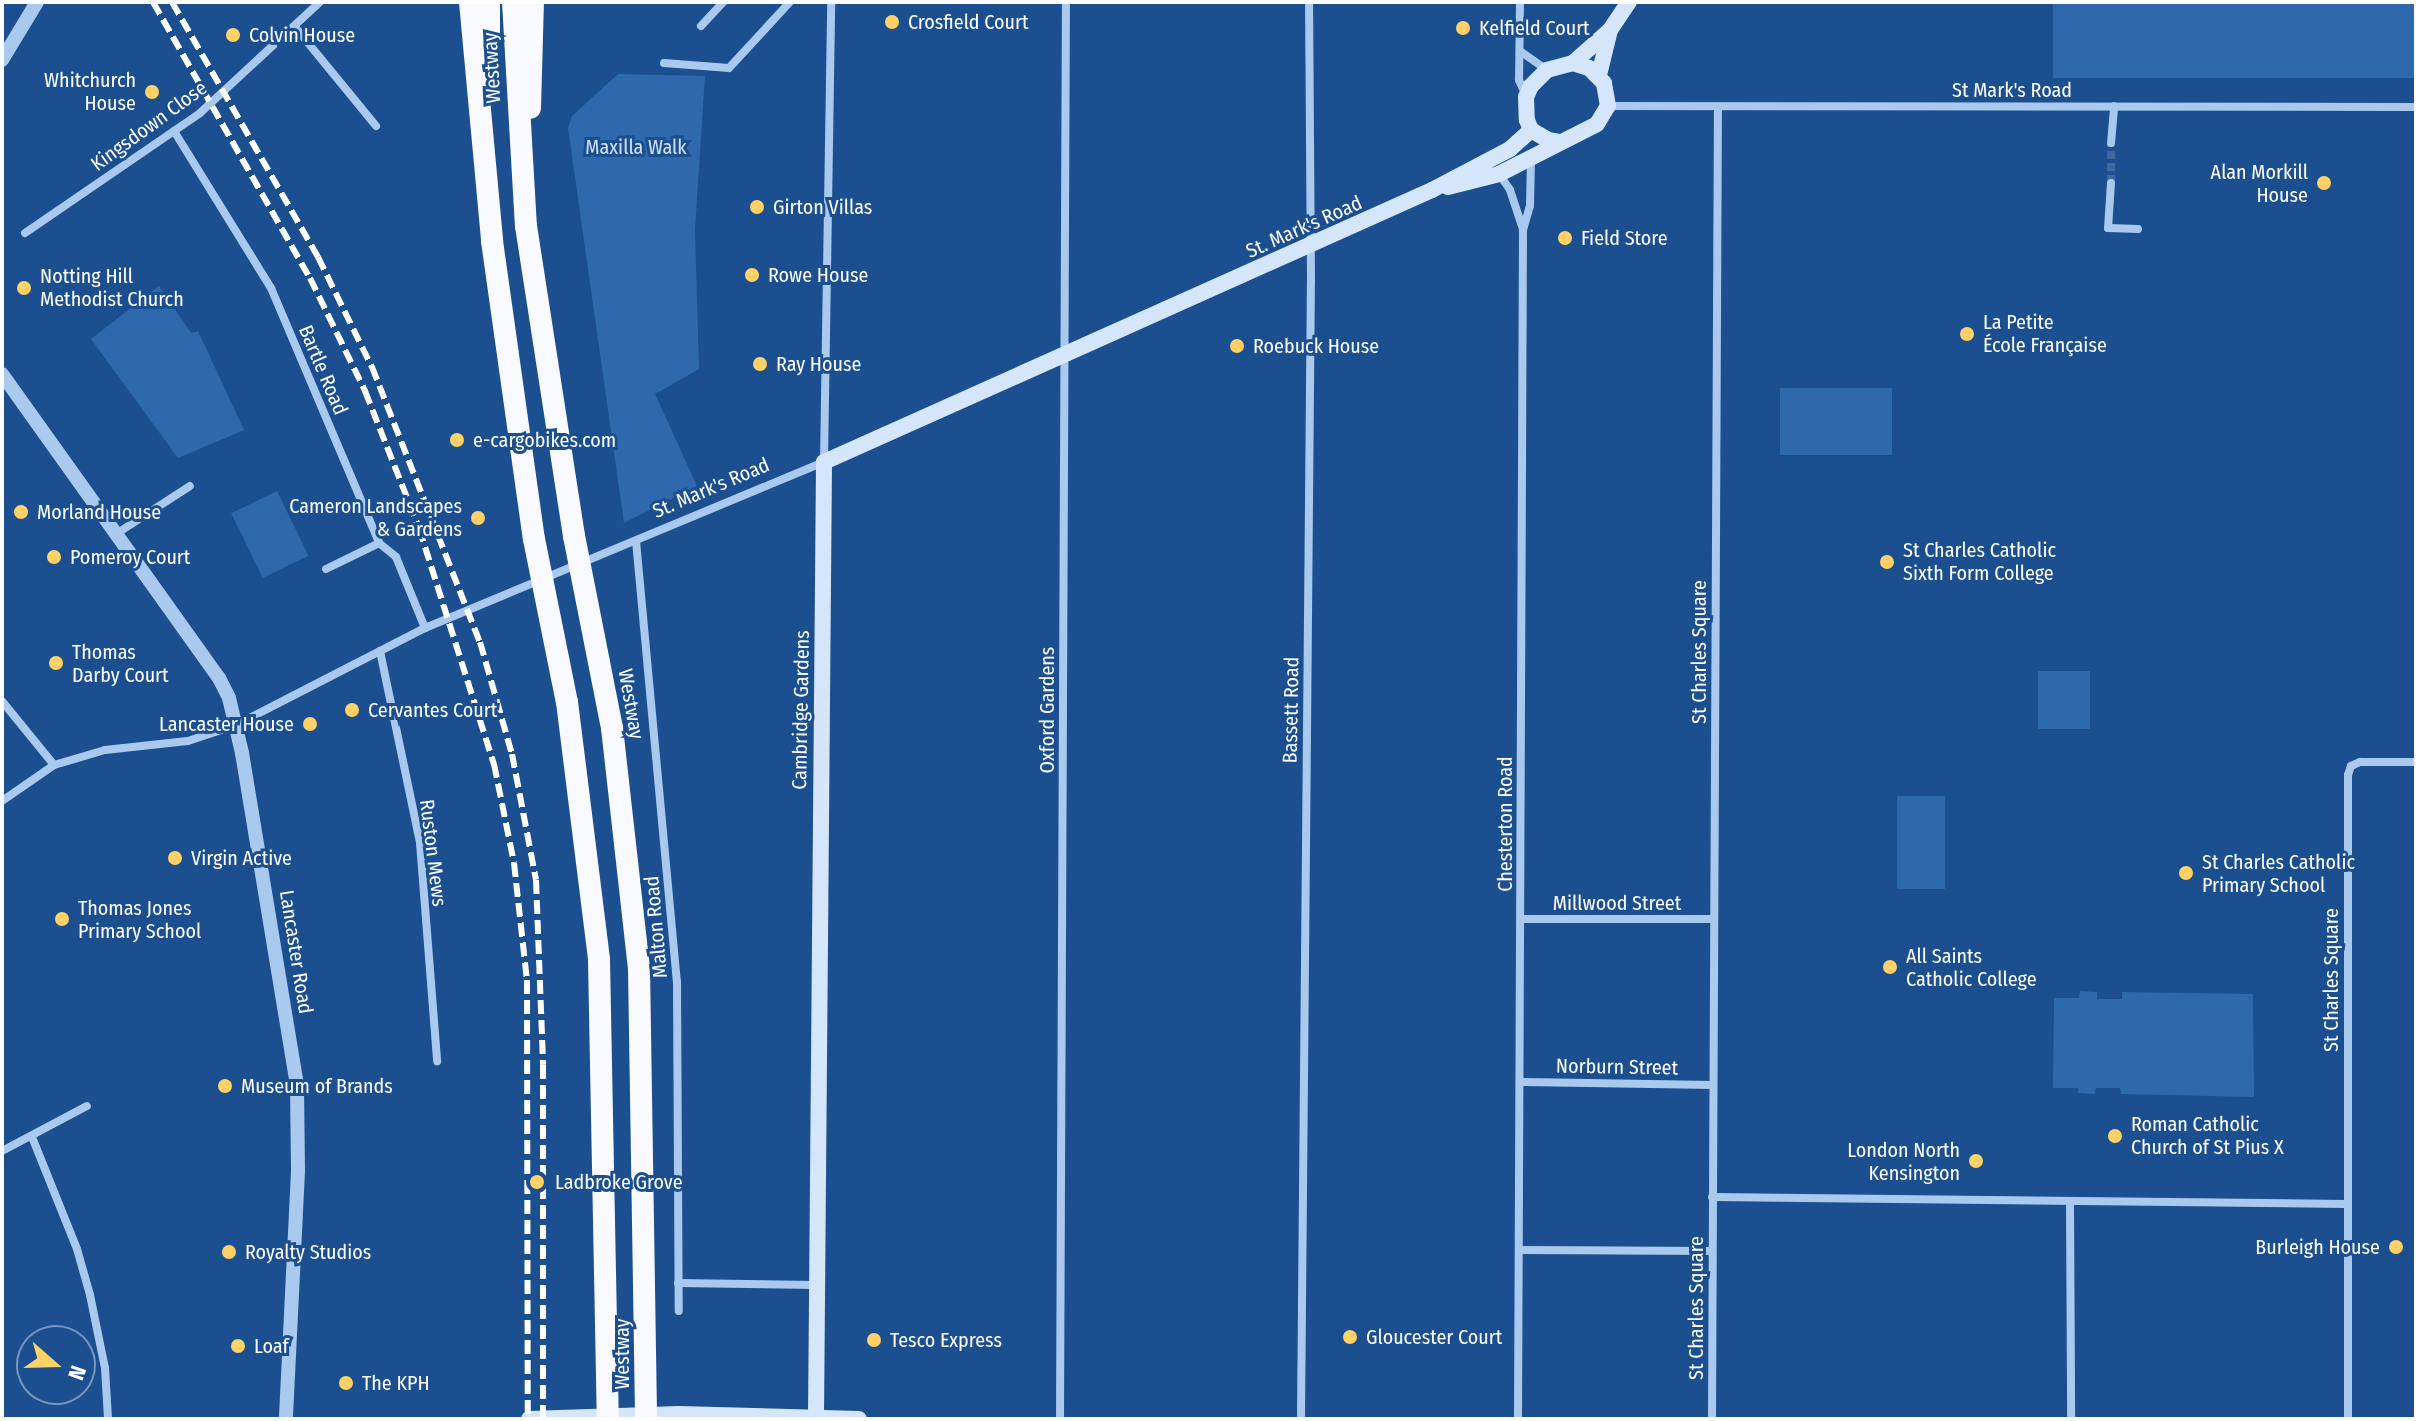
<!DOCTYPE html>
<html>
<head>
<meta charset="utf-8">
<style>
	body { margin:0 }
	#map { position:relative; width:2418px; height:1421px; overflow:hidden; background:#1b4f8f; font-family:"Fira Sans Condensed",sans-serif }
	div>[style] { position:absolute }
	.green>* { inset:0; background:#2e69ad; transform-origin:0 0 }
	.minor-tunnel>* { height:8px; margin-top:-4px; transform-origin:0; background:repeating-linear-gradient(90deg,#3d69a0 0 8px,transparent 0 12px) }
	.minor>* { height:8px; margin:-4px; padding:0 4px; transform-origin:4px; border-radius:4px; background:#a9c9ee }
	.tertiary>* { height:14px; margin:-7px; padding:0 7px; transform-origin:7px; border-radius:7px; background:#a9c9ee }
	.secondary>* { height:16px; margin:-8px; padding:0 8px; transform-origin:8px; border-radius:8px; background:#d6e6fa }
	.trunk>* { height:22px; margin:-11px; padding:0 11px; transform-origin:11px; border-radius:11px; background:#f8faff }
	.rail>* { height:6px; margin-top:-3px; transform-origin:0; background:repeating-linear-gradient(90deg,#fff 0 14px,transparent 0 20px) }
	.trunk-bridge>* { height:22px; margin:-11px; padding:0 11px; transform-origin:11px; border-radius:11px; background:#f8faff }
	.dots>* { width:22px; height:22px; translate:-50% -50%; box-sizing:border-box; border:4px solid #1b4f8f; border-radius:50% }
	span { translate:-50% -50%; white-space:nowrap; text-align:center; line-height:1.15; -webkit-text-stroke:6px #1b4f8f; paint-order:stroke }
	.poi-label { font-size:20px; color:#fff }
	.left { translate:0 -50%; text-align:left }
	.right { translate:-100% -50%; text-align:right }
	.street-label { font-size:20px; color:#fff }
	.park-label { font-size:20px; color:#cfe3fa }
	.frame { position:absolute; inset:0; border:4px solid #fff; pointer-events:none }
	.north { position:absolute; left:16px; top:1325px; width:80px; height:80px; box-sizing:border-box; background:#1b4f8f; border:2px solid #7695bc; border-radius:50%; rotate:110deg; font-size:22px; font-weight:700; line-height:32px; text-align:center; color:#fff }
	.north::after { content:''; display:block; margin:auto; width:28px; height:36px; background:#ffd166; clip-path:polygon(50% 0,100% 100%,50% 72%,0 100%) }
</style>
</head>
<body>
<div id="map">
	<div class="green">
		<div style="left:2053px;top:2px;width:363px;height:76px"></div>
		<div style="clip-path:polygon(618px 74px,705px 76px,695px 230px,699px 369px,655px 394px,697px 486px,624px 523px,568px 128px,572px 116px)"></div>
		<div style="clip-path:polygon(159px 286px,191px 333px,198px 331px,244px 430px,178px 458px,91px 339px)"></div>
		<div style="left:1780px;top:388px;width:112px;height:67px"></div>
		<div style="left:277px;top:491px;width:72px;height:51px;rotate:64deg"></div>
		<div style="left:2038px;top:671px;width:52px;height:58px"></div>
		<div style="left:1897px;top:796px;width:48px;height:93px"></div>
		<div style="clip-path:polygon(2080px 991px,2097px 992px,2097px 999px,2122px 999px,2122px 992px,2253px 994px,2254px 1097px,2121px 1094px,2120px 1088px,2096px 1088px,2095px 1094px,2078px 1093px,2078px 1088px,2053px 1088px,2054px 998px,2079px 998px)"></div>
	</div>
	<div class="minor-tunnel">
		<div style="left:2111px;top:183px;width:40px;rotate:-90deg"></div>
	</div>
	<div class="minor">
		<div style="left:1520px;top:2px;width:78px;rotate:90.7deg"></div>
		<div style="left:1519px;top:80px;width:17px;rotate:66deg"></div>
		<div style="left:701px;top:26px;width:33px;rotate:-47deg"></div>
		<div style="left:295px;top:27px;width:128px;rotate:50.7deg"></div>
		<div style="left:1520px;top:51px;width:33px;rotate:35deg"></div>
		<div style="left:664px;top:63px;width:65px;rotate:4.4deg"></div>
		<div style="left:729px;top:68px;width:90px;rotate:-47.3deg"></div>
		<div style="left:1608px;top:106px;width:808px;rotate:0.07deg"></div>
		<div style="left:174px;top:131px;width:185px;rotate:58.3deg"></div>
		<div style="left:271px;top:288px;width:277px;rotate:67deg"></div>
		<div style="left:379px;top:543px;width:22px;rotate:39deg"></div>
		<div style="left:396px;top:557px;width:77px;rotate:67.8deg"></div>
		<div style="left:2111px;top:143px;width:37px;rotate:-85deg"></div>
		<div style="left:1499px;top:174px;width:19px;rotate:55deg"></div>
		<div style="left:1510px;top:190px;width:41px;rotate:71.6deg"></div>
		<div style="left:2111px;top:183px;width:45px;rotate:93.8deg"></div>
		<div style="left:2108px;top:228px;width:30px;rotate:2deg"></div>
		<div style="left:25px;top:233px;width:212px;rotate:-34.4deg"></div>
		<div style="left:200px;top:113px;width:163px;rotate:-42.8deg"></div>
		<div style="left:116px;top:534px;width:88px;rotate:-33deg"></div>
		<div style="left:636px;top:541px;width:443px;rotate:84.7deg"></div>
		<div style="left:677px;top:982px;width:329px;rotate:89.7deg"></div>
		<div style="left:326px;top:569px;width:59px;rotate:-26.1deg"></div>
		<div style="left:380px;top:651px;width:196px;rotate:78.2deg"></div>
		<div style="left:420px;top:843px;width:219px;rotate:85.5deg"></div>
		<div style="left:2px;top:701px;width:82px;rotate:50.9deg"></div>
		<div style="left:2px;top:801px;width:63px;rotate:-34.7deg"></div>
		<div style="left:54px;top:765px;width:53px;rotate:-16.4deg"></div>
		<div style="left:105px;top:750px;width:83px;rotate:-6.2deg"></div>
		<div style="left:188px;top:741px;width:51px;rotate:-18.4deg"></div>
		<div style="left:236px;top:725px;width:212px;rotate:-27.2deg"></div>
		<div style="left:425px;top:628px;width:432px;rotate:-22.6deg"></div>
		<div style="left:824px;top:462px;width:460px;rotate:-89.1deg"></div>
		<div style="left:1521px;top:919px;width:193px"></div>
		<div style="left:1520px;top:1082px;width:193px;rotate:0.9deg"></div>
		<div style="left:32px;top:1137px;width:121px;rotate:68.1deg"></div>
		<div style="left:77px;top:1249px;width:48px;rotate:74.2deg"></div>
		<div style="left:90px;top:1295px;width:75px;rotate:78.4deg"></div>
		<div style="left:105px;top:1368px;width:51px;rotate:86.6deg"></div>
		<div style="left:2px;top:1151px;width:96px;rotate:-27.9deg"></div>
		<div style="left:1712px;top:1197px;width:634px;rotate:0.63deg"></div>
		<div style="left:2070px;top:1201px;width:218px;rotate:89.7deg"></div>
		<div style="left:1519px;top:1250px;width:193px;rotate:0.3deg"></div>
		<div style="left:678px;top:1283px;width:138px;rotate:0.8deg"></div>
		<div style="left:1060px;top:1419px;width:1417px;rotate:-89.76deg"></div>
		<div style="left:1301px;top:1419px;width:1138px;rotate:-89.5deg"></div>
		<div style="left:1311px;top:281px;width:279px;rotate:-90.4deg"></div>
		<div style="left:1518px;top:1419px;width:1189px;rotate:-89.76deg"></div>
		<div style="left:1523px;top:230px;width:25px;rotate:-74deg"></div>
		<div style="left:1530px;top:206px;width:47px;rotate:-88.8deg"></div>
		<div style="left:1712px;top:1419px;width:1312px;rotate:-89.74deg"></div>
		<div style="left:2348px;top:1419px;width:644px;rotate:-90deg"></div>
		<div style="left:2348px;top:775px;width:9px;rotate:-72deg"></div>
		<div style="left:2351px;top:766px;width:10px;rotate:-24deg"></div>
		<div style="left:2360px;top:762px;width:56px"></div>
	</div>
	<div class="tertiary">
		<div style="left:2px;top:60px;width:68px;rotate:-58.9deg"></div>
		<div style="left:2px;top:374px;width:374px;rotate:54.5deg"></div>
		<div style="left:219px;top:678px;width:22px;rotate:63deg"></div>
		<div style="left:229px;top:698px;width:57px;rotate:76.7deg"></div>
		<div style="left:242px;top:753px;width:338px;rotate:80.6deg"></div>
		<div style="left:297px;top:1087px;width:84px;rotate:89.3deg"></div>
		<div style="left:298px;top:1171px;width:248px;rotate:92.8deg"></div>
	</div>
	<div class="secondary">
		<div style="left:1573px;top:63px;width:50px;rotate:-41.7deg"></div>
		<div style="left:1610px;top:30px;width:34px;rotate:-56deg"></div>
		<div style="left:1599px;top:75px;width:46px;rotate:-76.3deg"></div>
		<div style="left:1448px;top:187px;width:53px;rotate:-14.3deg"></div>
		<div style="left:1499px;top:174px;width:110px;rotate:-27deg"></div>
		<div style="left:1597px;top:124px;width:21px;rotate:-59deg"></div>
		<div style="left:1608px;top:106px;width:23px;rotate:-100deg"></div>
		<div style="left:1604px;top:83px;width:21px;rotate:-135deg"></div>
		<div style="left:1589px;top:68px;width:17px;rotate:-163deg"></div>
		<div style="left:1573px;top:63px;width:27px;rotate:165deg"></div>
		<div style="left:1547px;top:70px;width:23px;rotate:135deg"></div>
		<div style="left:1531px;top:86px;width:12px;rotate:114deg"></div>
		<div style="left:1526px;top:97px;width:23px;rotate:88deg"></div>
		<div style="left:1527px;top:120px;width:11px;rotate:68deg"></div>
		<div style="left:1531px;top:130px;width:20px;rotate:30deg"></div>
		<div style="left:1548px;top:140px;width:11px;rotate:10deg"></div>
		<div style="left:816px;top:1418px;width:956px;rotate:-89.52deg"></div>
		<div style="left:824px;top:462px;width:666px;rotate:-24.1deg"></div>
		<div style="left:1432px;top:190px;width:88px;rotate:-27.7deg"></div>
		<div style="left:1510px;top:149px;width:28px;rotate:-42deg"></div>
		<div style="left:529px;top:1419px;width:150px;rotate:-1.9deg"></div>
		<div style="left:679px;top:1414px;width:180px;rotate:1.6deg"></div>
	</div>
	<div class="trunk">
		<div style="left:470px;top:2px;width:240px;rotate:84.7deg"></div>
		<div style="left:489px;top:2px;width:70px;rotate:90deg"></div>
		<div style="left:513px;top:2px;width:224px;rotate:86.7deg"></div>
		<div style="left:530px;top:108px;width:106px;rotate:-88.4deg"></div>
	</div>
	<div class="rail">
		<div style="left:153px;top:2px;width:318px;rotate:60.4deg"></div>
		<div style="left:310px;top:278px;width:126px;rotate:64deg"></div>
		<div style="left:365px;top:391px;width:147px;rotate:68.5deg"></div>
		<div style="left:419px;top:528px;width:248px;rotate:72.4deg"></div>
		<div style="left:494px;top:764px;width:101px;rotate:78.6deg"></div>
		<div style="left:514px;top:863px;width:118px;rotate:83.7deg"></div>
		<div style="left:527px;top:980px;width:439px;rotate:89.9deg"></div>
		<div style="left:172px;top:2px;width:294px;rotate:60.2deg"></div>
		<div style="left:318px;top:257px;width:123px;rotate:63.9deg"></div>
		<div style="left:372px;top:367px;width:295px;rotate:68.6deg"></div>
		<div style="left:480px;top:642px;width:116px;rotate:74.1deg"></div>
		<div style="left:512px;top:754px;width:128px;rotate:79.2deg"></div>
		<div style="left:536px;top:880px;width:185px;rotate:87.8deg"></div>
		<div style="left:543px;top:1065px;width:354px;rotate:90deg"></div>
	</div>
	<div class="trunk-bridge">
		<div style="left:526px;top:226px;width:314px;rotate:81.2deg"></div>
		<div style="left:574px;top:536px;width:196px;rotate:78.8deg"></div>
		<div style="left:612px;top:728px;width:242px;rotate:83.6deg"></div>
		<div style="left:639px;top:968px;width:451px;rotate:89.1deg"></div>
		<div style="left:492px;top:241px;width:301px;rotate:82deg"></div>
		<div style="left:534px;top:539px;width:166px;rotate:78.6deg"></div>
		<div style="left:567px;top:702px;width:260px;rotate:82.9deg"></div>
		<div style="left:599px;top:960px;width:459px;rotate:88.9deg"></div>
	</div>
	<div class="dots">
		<div style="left:892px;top:22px;background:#ffd166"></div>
		<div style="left:1463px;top:28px;background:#ffd166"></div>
		<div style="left:233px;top:35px;background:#ffd166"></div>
		<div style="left:152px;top:92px;background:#ffd166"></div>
		<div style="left:2324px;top:183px;background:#ffd166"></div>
		<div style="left:757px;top:207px;background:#ffd166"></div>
		<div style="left:1565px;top:238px;background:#ffd166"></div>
		<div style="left:752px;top:275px;background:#ffd166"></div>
		<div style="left:24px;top:288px;background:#ffd166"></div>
		<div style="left:1967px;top:334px;background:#ffd166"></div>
		<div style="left:1237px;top:346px;background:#ffd166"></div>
		<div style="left:760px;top:364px;background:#ffd166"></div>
		<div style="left:457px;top:440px;background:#ffd166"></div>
		<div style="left:21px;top:512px;background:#ffd166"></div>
		<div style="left:478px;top:518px;background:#ffd166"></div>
		<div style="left:54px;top:557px;background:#ffd166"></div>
		<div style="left:1887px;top:562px;background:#ffd166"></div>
		<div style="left:56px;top:663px;background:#ffd166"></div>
		<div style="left:352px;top:710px;background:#ffd166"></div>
		<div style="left:310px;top:724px;background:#ffd166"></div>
		<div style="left:175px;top:858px;background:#ffd166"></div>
		<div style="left:2186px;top:873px;background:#ffd166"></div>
		<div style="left:62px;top:919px;background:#ffd166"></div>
		<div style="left:1890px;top:967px;background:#ffd166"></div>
		<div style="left:225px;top:1086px;background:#ffd166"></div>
		<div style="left:2115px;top:1136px;background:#ffd166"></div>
		<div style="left:1976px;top:1161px;background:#ffd166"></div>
		<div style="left:537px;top:1182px;background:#ffd166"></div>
		<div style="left:2396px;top:1247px;background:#ffd166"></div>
		<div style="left:229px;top:1252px;background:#ffd166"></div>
		<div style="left:1350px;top:1337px;background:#ffd166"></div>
		<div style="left:874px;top:1340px;background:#ffd166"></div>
		<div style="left:238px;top:1346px;background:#ffd166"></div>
		<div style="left:346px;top:1383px;background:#ffd166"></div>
	</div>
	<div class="poi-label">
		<span class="left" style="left:908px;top:22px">Crosfield Court</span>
		<span class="left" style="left:1479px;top:28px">Kelfield Court</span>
		<span class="left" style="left:249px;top:35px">Colvin House</span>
		<span class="right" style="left:136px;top:92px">Whitchurch<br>House</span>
		<span class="right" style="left:2308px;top:184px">Alan Morkill<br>House</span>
		<span class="left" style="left:773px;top:207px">Girton Villas</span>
		<span class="left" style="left:1581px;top:238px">Field Store</span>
		<span class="left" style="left:768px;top:275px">Rowe House</span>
		<span class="left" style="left:40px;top:288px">Notting Hill<br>Methodist Church</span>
		<span class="left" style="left:1983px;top:334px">La Petite<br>École Française</span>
		<span class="left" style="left:1253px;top:346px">Roebuck House</span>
		<span class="left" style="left:776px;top:364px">Ray House</span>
		<span class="left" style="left:473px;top:440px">e-cargobikes.com</span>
		<span class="right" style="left:462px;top:518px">Cameron Landscapes<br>&amp; Gardens</span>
		<span class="left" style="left:37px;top:512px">Morland House</span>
		<span class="left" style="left:1903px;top:562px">St Charles Catholic<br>Sixth Form College</span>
		<span class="left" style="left:70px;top:557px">Pomeroy Court</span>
		<span class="left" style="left:72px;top:664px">Thomas<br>Darby Court</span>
		<span class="left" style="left:368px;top:710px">Cervantes Court</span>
		<span class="right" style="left:294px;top:724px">Lancaster House</span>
		<span class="left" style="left:191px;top:858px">Virgin Active</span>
		<span class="left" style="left:2202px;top:874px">St Charles Catholic<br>Primary School</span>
		<span class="left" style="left:78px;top:920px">Thomas Jones<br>Primary School</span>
		<span class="left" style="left:1906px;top:968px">All Saints<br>Catholic College</span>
		<span class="left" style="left:241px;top:1086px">Museum of Brands</span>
		<span class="left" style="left:2131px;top:1136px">Roman Catholic<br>Church of St Pius X</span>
		<span class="right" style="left:1960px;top:1162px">London North<br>Kensington</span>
		<span class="left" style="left:555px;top:1182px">Ladbroke Grove</span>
		<span class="right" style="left:2380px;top:1247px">Burleigh House</span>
		<span class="left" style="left:245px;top:1252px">Royalty Studios</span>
		<span class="left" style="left:1366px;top:1337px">Gloucester Court</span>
		<span class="left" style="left:890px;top:1340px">Tesco Express</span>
		<span class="left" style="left:254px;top:1346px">Loaf</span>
		<span class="left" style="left:362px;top:1383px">The KPH</span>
	</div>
	<div class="street-label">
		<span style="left:492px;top:68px;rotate:-93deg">Westway</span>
		<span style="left:2012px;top:90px">St Mark's Road</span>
		<span style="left:149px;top:126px;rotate:-36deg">Kingsdown Close</span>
		<span style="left:1304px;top:227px;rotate:-24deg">St. Mark's Road</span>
		<span style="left:323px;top:370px;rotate:67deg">Bartle Road</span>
		<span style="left:711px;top:488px;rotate:-23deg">St. Mark's Road</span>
		<span style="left:1699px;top:652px;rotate:-90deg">St Charles Square</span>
		<span style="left:631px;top:704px;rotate:80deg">Westway</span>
		<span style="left:801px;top:710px;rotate:-89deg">Cambridge Gardens</span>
		<span style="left:1047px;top:710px;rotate:-90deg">Oxford Gardens</span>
		<span style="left:1291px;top:710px;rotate:-89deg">Bassett Road</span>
		<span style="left:1505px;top:824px;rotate:-90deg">Chesterton Road</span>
		<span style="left:433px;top:853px;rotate:83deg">Ruston Mews</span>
		<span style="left:1617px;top:903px">Millwood Street</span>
		<span style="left:656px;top:927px;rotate:-95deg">Malton Road</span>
		<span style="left:296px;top:952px;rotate:81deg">Lancaster Road</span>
		<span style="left:2331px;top:980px;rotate:-90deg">St Charles Square</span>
		<span style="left:1617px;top:1067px;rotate:1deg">Norburn Street</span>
		<span style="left:1696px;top:1308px;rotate:-90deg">St Charles Square</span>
		<span style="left:622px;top:1354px;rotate:-90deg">Westway</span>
	</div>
	<div class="park-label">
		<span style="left:636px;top:147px">Maxilla Walk</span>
	</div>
	<div class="frame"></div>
	<div class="north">N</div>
</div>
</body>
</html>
